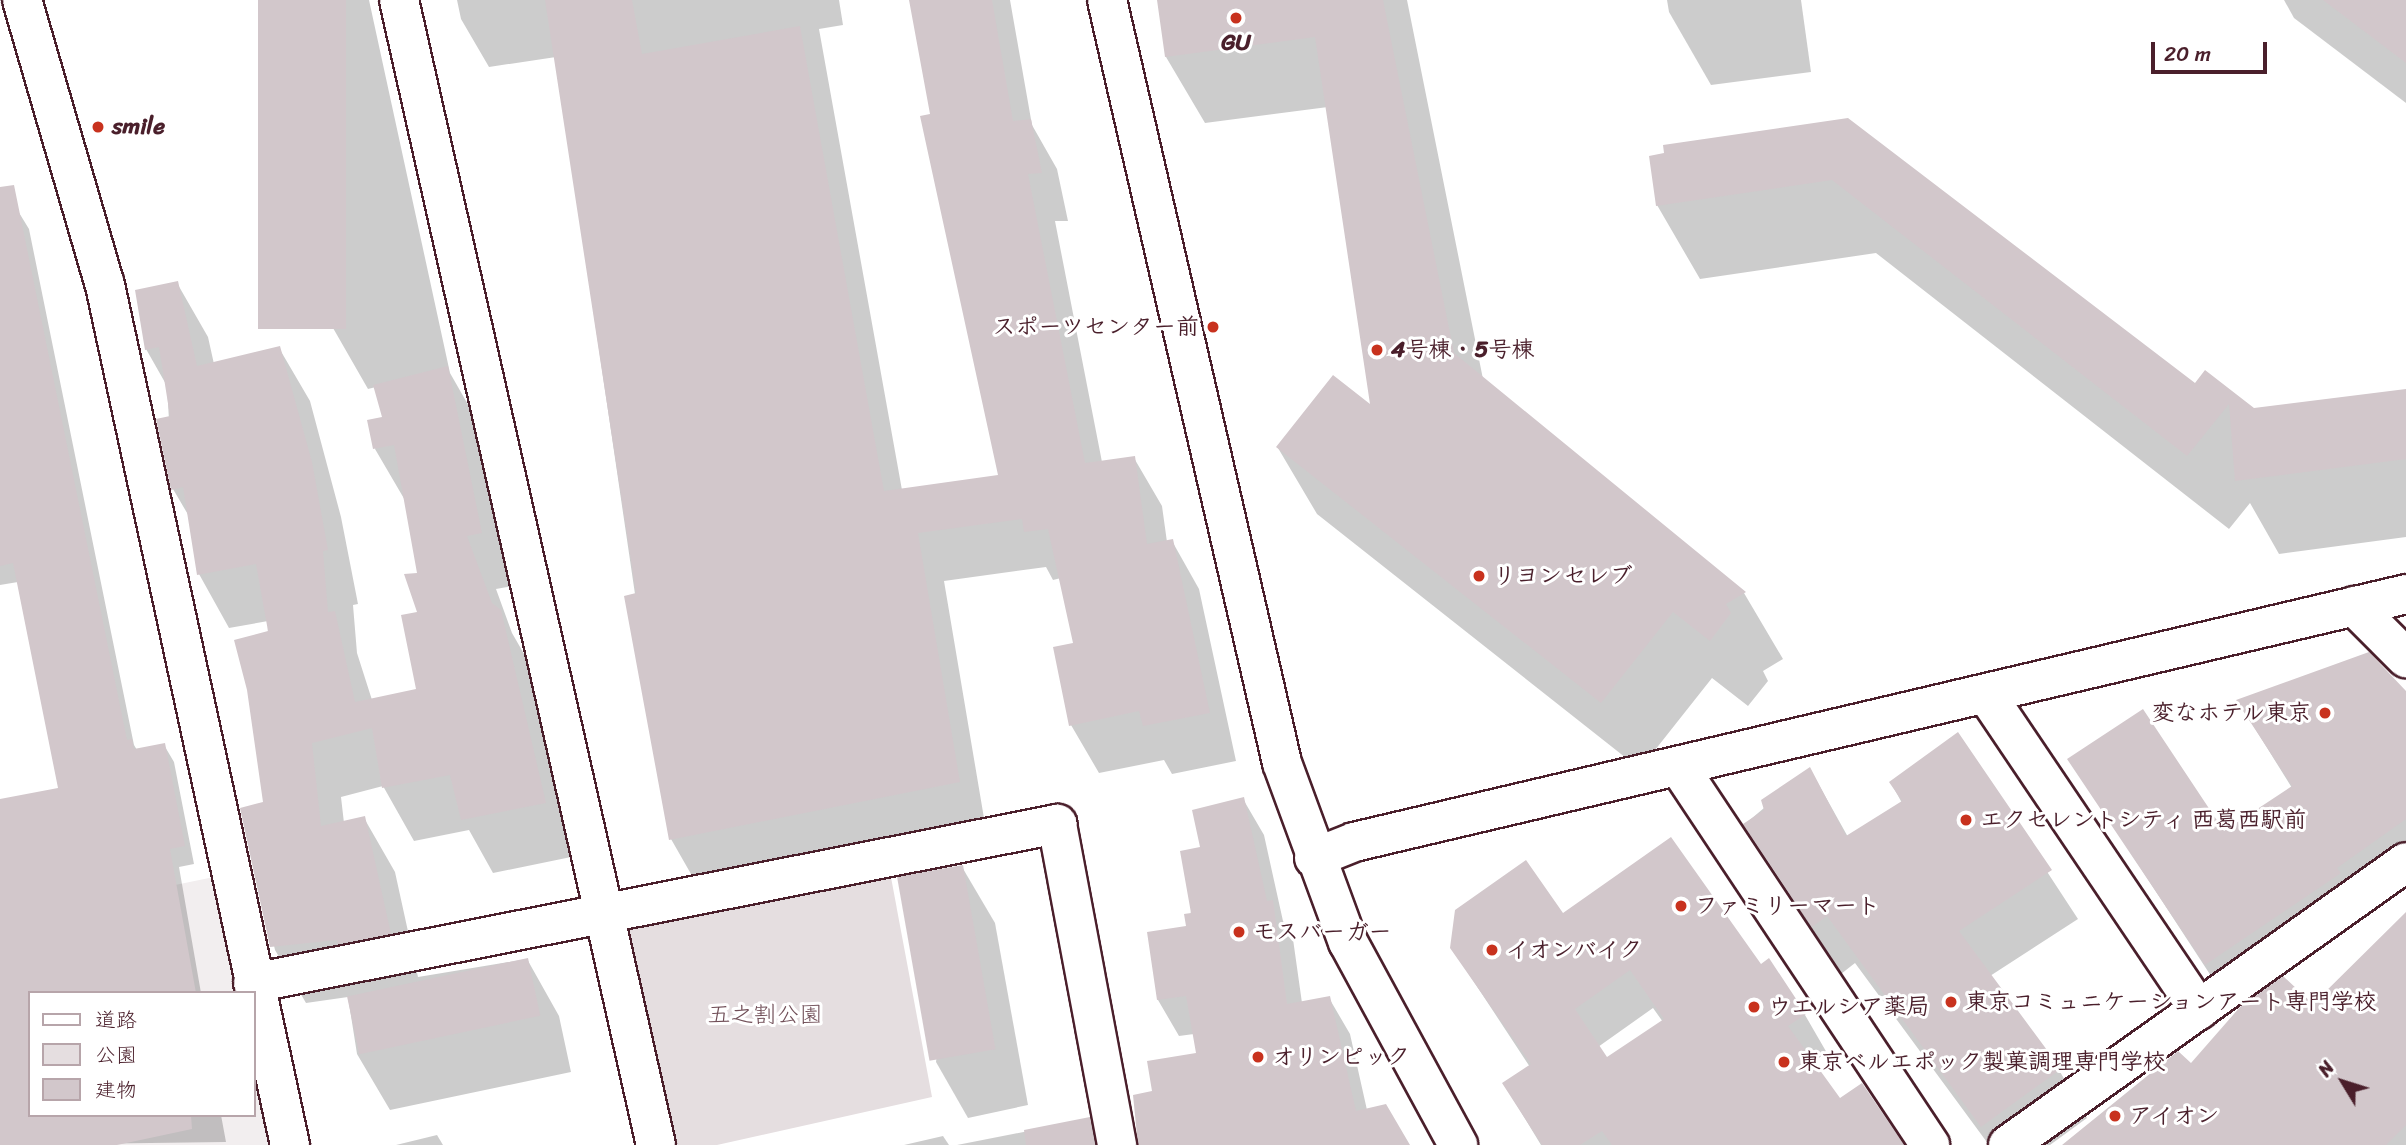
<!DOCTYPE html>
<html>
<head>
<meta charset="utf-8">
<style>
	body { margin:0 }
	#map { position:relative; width:2406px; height:1145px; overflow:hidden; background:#fff; font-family:Sriracha,"Klee One",sans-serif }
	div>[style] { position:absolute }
	.built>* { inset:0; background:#f2eeef }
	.green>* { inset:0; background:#e5dee0 }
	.shadow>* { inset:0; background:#0003 }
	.building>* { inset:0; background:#d2c7cb; transform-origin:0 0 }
	.roads { filter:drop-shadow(2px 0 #4a1f2b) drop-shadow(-2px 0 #4a1f2b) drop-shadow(0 2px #4a1f2b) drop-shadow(0 -2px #4a1f2b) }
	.minor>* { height:38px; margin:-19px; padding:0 19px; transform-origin:19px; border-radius:19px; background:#fff }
	.dots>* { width:19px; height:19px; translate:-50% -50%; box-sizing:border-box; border:4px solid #fff; border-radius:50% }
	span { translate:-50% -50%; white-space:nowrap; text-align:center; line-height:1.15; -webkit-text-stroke:6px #fff; paint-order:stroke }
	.poi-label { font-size:23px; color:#4a1f2b; font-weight:700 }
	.left { translate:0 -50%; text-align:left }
	.right { translate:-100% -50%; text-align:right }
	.park-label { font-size:23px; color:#714f58 }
	.legend { position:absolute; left:28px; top:991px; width:228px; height:126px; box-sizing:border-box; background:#fff; border:2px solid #b7a5aa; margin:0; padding:9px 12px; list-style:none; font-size:21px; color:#4a1f2b }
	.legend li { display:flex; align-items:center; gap:14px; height:35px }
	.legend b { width:35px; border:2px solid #b7a5aa }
	.north { position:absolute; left:2308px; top:1047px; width:70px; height:70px; -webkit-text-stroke:5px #fff; paint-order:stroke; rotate:308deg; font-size:19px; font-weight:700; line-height:28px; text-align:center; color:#4a1f2b }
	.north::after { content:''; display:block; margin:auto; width:24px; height:32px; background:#4a1f2b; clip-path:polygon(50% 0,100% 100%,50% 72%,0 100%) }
	.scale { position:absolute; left:2151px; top:42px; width:116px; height:32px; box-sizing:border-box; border:4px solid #4a1f2b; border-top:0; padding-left:9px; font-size:21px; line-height:24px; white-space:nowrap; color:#4a1f2b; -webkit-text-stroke:5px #fff; paint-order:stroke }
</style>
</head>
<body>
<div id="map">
	<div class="built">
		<div style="clip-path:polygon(214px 877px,239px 993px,30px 993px,30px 1115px,254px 1115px,254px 1059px,273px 1145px,0 1145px,0 921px)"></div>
	</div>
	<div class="green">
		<div style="clip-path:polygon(890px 872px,932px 1097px,717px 1145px,678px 1145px,669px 1139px,624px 938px,636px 920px)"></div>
	</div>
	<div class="shadow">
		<div style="clip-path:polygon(260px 0,369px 0,450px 373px,478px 422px,512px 586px,496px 589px,512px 633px,531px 666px,576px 856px,493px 873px,469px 830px,414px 841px,383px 786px,341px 797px,344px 823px,364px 818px,395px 872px,418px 977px,527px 959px,559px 1016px,571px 1072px,390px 1110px,357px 1054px,348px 997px,306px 1003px,275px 950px,242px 809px,265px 804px,268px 621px,229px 628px,199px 574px,190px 518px,173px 489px,167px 386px,146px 349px,177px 283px,208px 337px,214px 364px,279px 348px,310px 401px,341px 517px,358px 604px,353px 605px,357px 653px,372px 700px,418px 690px,419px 574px,406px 502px,375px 449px,384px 419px,376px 387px,368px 389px,329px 321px)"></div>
		<div style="clip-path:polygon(457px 0,839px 0,843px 25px,819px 29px,902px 490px,1000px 476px,911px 0,1010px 0,1032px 125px,1057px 169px,1068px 221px,1055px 221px,1102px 462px,1134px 458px,1162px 506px,1167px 542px,1172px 541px,1199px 589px,1236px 761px,1172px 774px,1164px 760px,1099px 773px,1071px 725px,1075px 644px,1061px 578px,1053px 580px,1046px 567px,944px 581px,986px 830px,699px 888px,671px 839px,556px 57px,489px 67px,461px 19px)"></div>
		<div style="clip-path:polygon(1158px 0,1407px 0,1483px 379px,1744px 593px,1783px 659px,1763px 671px,1768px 681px,1748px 706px,1712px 678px,1640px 769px,1317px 514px,1278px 448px,1372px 408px,1328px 107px,1205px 123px,1166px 57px)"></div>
		<div style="clip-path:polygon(1667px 0,1801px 0,1811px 72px,1711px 85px,1669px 12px)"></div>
		<div style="clip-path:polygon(2284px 0,2406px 0,2406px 103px,2294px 18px)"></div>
		<div style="clip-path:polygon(1848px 120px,2195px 385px,2253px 410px,2406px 391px,2406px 537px,2279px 554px,2250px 503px,2229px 529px,1876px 253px,1700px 279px,1657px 205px)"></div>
		<div style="clip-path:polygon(18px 211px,29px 229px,134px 745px,137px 750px,164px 745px,174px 762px,194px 864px,179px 867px,201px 993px,30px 993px,30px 1115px,221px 1115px,226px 1142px,0 1145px,0 801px,60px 789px,18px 582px,0 585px,0 215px)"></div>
		<div style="clip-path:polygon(2369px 654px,2406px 694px,2406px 873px,2228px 1002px,2070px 760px,2224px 833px,2292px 788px,2238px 701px)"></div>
		<div style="clip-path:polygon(1957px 734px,2078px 919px,1990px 976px,2059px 1070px,2087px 1118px,2050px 1145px,1989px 1145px,1855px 963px,1841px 974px,1745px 824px,1810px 769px,1848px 837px,1902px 803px,1891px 783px)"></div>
		<div style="clip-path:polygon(1243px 799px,1264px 835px,1283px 921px,1293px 939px,1302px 1003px,1329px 998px,1350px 1034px,1367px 1110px,1408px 1145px,1139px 1145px,1154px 1093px,1198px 1054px,1194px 1034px,1179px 1036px,1158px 1000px,1149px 933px,1188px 928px,1202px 848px)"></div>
		<div style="clip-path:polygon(962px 867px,995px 923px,1028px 1105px,968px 1118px,936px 1062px)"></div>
		<div style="clip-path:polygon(evenodd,1563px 915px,1760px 967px,1805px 1015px,1827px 1053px,1812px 1062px,1839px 1100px,1902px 1145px,1541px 1145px,1504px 1084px,1530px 1067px,1451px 947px,1563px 915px,1653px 1008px,1663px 1022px,1606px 1060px,1598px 1047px,1653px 1008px)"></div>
		<div style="clip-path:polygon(2406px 934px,2406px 1145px,2065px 1145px,2178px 1053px,2191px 1065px,2313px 1006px)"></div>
		<div style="clip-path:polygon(1089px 1119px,1104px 1145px,957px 1145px)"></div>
		<div style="clip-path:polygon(437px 1135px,443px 1145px,396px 1145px)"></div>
		<div style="clip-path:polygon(943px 1136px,949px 1145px,904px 1145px)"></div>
	</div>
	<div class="building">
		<div style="left:258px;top:0;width:88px;height:329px"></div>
		<div style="clip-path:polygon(545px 0,632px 0,642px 54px,800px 26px,884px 491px,998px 475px,920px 116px,930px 114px,909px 0,992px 0,1013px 121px,1031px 119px,1042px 173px,1028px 174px,1085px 463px,1135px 456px,1147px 544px,1173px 539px,1210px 713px,1143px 726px,1139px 711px,1069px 726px,1053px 647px,1073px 643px,1048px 529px,1024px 532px,1022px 519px,918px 533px,960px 782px,669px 840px,624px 596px,636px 593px)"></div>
		<div style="clip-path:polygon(1157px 0,1383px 0,1454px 353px,1746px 592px,1726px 604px,1731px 613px,1710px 641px,1673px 612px,1601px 703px,1276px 447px,1333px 375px,1370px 404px,1315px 37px,1165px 57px)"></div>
		<div style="clip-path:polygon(2323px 0,2406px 0,2406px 63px)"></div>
		<div style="clip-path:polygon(1848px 118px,2195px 383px,2205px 370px,2254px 408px,2406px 389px,2406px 459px,2235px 481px,2229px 404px,2187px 456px,1832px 180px,1656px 206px,1649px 156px,1664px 153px,1663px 145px)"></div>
		<div style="clip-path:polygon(14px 185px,127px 740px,132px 739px,134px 749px,165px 743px,185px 846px,170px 849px,196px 993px,30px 993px,30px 1115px,191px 1115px,192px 1129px,117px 1145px,0 1145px,0 799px,58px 788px,13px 563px,0 566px,0 187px)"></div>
		<div style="clip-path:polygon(178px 281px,197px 366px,280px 346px,312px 462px,328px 550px,323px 551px,328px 612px,335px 611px,355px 702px,416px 689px,401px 615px,417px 612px,404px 574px,417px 573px,394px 445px,373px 449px,367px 420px,382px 417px,373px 385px,448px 366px,482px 533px,467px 536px,492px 603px,501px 610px,546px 803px,461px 820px,450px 775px,382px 788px,372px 728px,312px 743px,321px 826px,365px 816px,391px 934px,338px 944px,337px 940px,270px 947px,240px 808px,263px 802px,247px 690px,234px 640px,268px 631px,256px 564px,197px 575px,183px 487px,171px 490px,156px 419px,170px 416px,159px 347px,145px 350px,135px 290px)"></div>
		<div style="clip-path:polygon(2369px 652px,2406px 691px,2406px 819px,2337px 868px,2341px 873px,2205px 965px,2067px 759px,2143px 709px,2224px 831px,2292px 786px,2236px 700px)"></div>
		<div style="clip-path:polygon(1958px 732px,2052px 870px,1959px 931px,2061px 1069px,1981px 1127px,1827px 916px,1812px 927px,1743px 824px,1764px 810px,1761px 800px,1810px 767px,1846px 836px,1902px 801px,1889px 782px)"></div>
		<div style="clip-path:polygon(1244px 797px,1267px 901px,1273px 900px,1287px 1004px,1330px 996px,1356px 1111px,1386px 1104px,1410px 1145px,1138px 1145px,1133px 1095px,1152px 1091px,1147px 1061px,1196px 1053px,1186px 996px,1157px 1000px,1147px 932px,1186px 926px,1184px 914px,1191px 913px,1180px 851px,1200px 847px,1192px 810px)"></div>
		<div style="clip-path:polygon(evenodd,1671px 837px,1761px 964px,1769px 958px,1806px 1014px,1788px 1026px,1840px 1098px,1862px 1083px,1904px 1145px,1612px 1145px,1602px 1131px,1580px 1145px,1542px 1145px,1502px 1083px,1531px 1064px,1450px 948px,1455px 910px,1526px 860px,1563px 913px,1671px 837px,1630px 970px,1664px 1019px,1607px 1057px,1575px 1009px,1630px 970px)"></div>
		<div style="left:963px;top:865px;width:187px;height:67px;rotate:80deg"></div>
		<div style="clip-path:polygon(2406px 912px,2406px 1125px,2386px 1145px,2062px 1145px,2178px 1051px,2191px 1063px,2240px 1007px,2283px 976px,2313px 1004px)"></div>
		<div style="left:528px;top:958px;width:59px;height:185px;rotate:78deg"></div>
		<div style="clip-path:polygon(1090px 1117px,1095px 1145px,1026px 1145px,1024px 1130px)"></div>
	</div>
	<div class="roads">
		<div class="minor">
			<div style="left:22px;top:0;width:297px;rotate:73.8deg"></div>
			<div style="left:105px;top:285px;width:880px;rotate:77.86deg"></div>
			<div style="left:399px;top:0;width:1173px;rotate:77.35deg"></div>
			<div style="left:1107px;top:0;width:783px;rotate:77.08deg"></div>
			<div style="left:1282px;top:763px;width:191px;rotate:69.8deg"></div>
			<div style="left:1348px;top:942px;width:231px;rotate:61.5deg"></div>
			<div style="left:2354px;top:606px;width:74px;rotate:45deg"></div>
			<div style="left:1986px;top:694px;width:381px;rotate:56deg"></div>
			<div style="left:1679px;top:767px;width:454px;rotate:56.4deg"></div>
			<div style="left:1314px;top:858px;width:43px;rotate:-21.8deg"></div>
			<div style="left:1354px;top:842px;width:1081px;rotate:-13.26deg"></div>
			<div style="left:253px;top:983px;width:820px;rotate:-11.19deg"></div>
			<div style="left:1057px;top:824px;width:327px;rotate:79.4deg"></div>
			<div style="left:2008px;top:1145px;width:488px;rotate:-35.4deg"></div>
		</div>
	</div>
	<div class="dots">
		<div style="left:1236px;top:18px;background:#c8321e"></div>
		<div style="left:98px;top:127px;background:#c8321e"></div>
		<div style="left:1213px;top:327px;background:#c8321e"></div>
		<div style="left:1377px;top:350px;background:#c8321e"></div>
		<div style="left:1479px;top:576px;background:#c8321e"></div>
		<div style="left:2325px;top:713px;background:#c8321e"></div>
		<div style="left:1966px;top:820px;background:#c8321e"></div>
		<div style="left:1681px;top:906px;background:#c8321e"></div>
		<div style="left:1239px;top:932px;background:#c8321e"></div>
		<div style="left:1492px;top:950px;background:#c8321e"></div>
		<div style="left:1951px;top:1002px;background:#c8321e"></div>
		<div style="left:1754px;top:1007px;background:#c8321e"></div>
		<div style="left:1258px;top:1057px;background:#c8321e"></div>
		<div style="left:1784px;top:1062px;background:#c8321e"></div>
		<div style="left:2115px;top:1116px;background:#c8321e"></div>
	</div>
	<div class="poi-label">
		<span style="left:1236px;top:43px">GU</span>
		<span class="left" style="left:112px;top:127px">smile</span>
		<span class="right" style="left:1199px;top:327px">スポーツセンター前</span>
		<span class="left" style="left:1391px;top:350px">4号棟・5号棟</span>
		<span class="left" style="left:1493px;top:576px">リヨンセレブ</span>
		<span class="right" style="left:2311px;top:713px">変なホテル東京</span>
		<span class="left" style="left:1980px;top:820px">エクセレントシティ 西葛西駅前</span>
		<span class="left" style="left:1695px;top:906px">ファミリーマート</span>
		<span class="left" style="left:1253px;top:932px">モスバーガー</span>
		<span class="left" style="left:1506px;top:950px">イオンバイク</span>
		<span class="left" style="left:1965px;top:1002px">東京コミュニケーションアート専門学校</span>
		<span class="left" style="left:1768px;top:1007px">ウエルシア薬局</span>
		<span class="left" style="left:1272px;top:1057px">オリンピック</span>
		<span class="left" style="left:1798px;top:1062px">東京ベルエポック製菓調理専門学校</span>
		<span class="left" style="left:2129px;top:1116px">アイオン</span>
	</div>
	<div class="park-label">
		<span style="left:765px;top:1015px">五之割公園</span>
	</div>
	<ul class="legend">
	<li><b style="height:9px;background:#fff"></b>道路</li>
	<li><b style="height:19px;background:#e5dee0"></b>公園</li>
	<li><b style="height:19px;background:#d2c7cb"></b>建物</li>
	</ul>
	<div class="north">N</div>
	<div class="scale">20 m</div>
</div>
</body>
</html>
